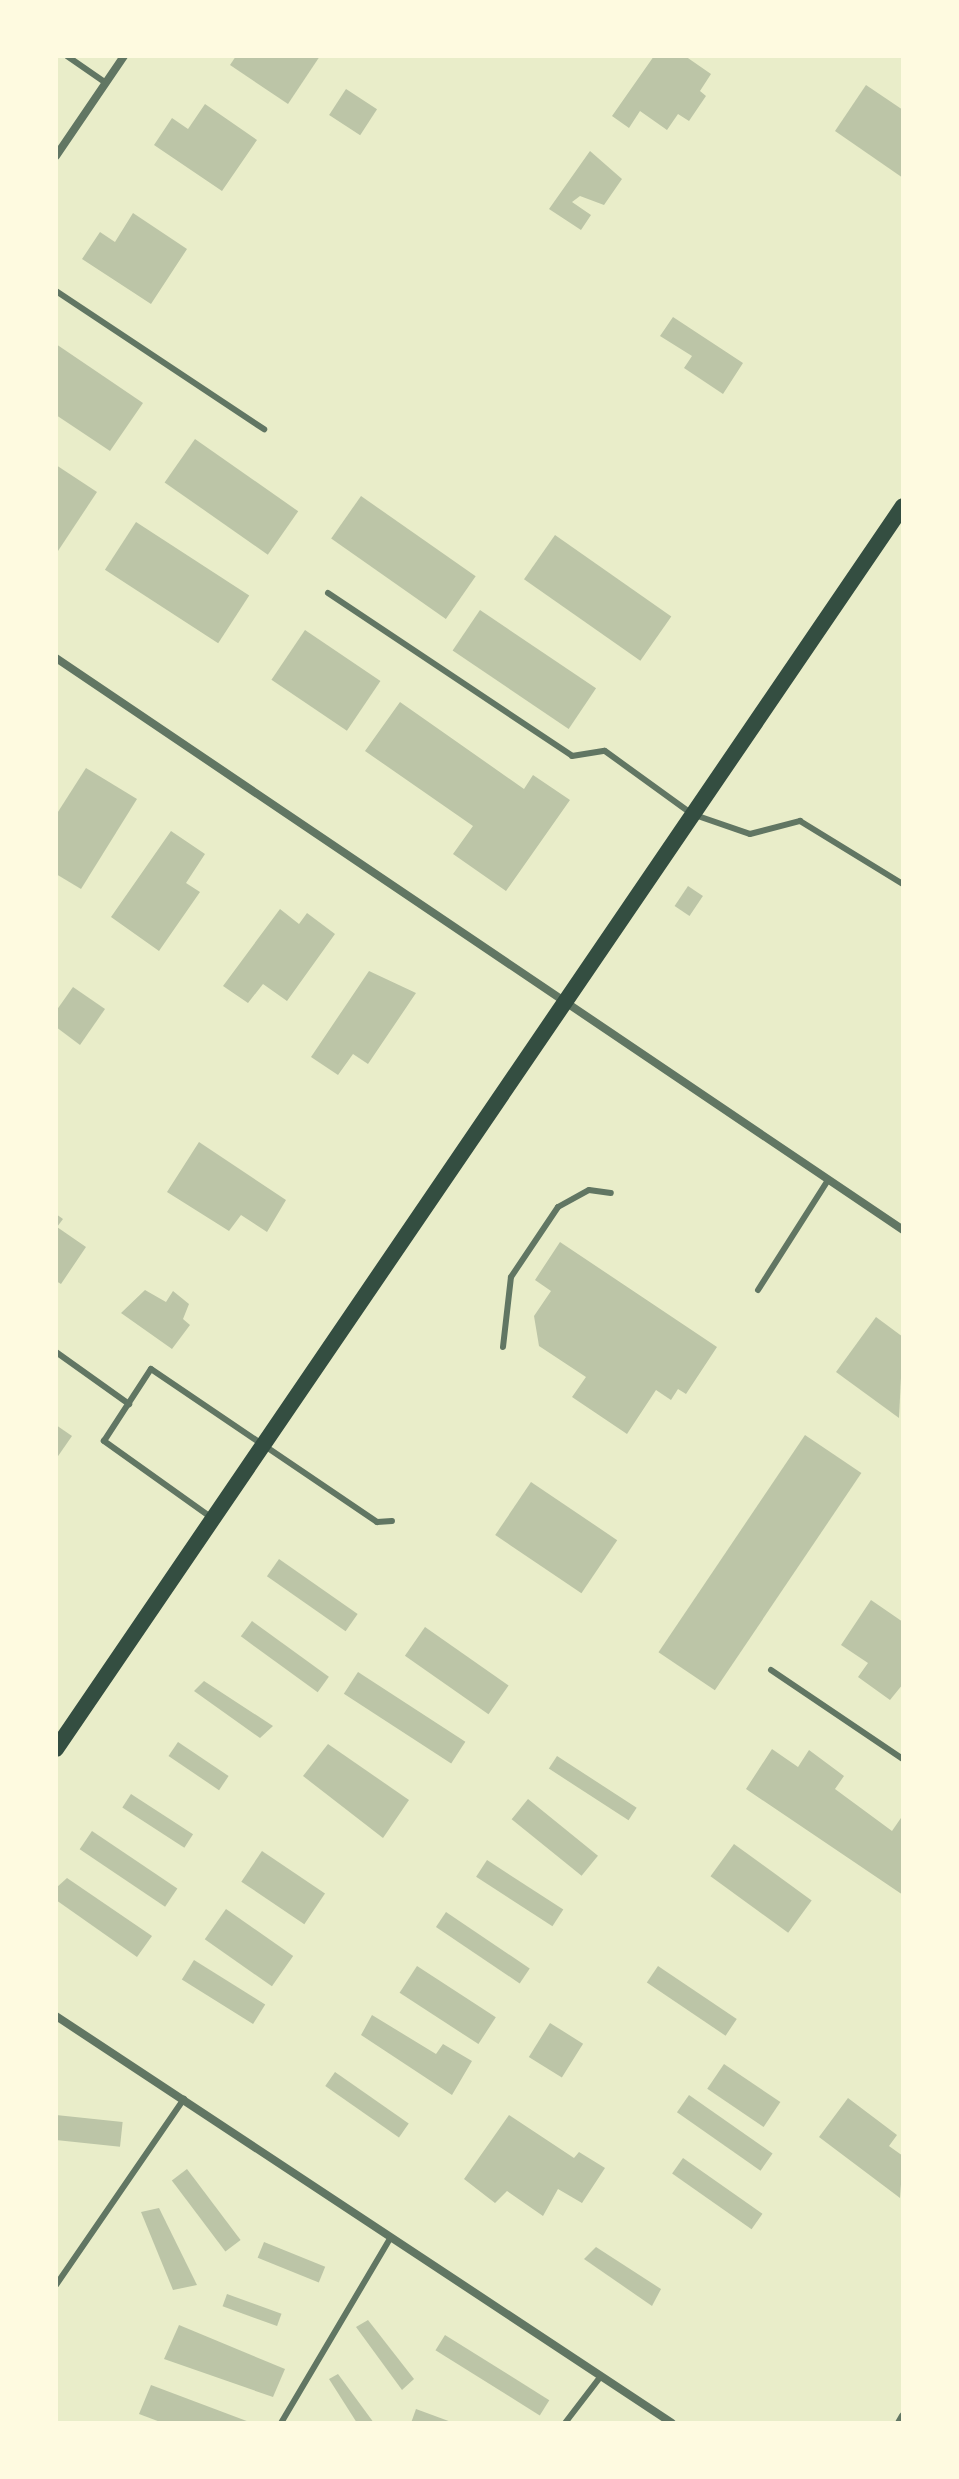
<!DOCTYPE html>
<html>
<head>
<meta charset="utf-8">
<style>
	body { margin:0 }
	#map { position:relative; width:959px; height:2479px; overflow:hidden; background:#e9edc9; font-family:"Fira Sans",sans-serif }
	div>[style] { position:absolute }
	.building>* { inset:0; background:#bcc5a7; transform-origin:0 0 }
	.service>* { height:6px; margin:-3px; padding:0 3px; transform-origin:3px; border-radius:3px; background:#617663 }
	.minor>* { height:8px; margin:-4px; padding:0 4px; transform-origin:4px; border-radius:4px; background:#617663 }
	.secondary>* { height:16px; margin:-8px; padding:0 8px; transform-origin:8px; border-radius:8px; background:#344e41 }
	span { translate:-50% -50%; white-space:nowrap; text-align:center; line-height:1.15; -webkit-text-stroke:8px #fefae0; paint-order:stroke }
	.frame { position:absolute; inset:0; border:58px solid #fefae0; pointer-events:none }
</style>
</head>
<body>
<div id="map">
	<div class="building">
		<div style="clip-path:polygon(236px 56px,320px 56px,288px 104px,230px 65px)"></div>
		<div style="clip-path:polygon(654px 56px,685px 56px,711px 74px,700px 91px,706px 96px,689px 121px,678px 114px,667px 130px,640px 111px,629px 128px,612px 116px)"></div>
		<div style="clip-path:polygon(866px 85px,903px 110px,903px 178px,835px 131px)"></div>
		<div style="left:346px;top:89px;width:37px;height:31px;rotate:33deg"></div>
		<div style="clip-path:polygon(205px 104px,257px 140px,222px 191px,154px 145px,172px 118px,188px 129px)"></div>
		<div style="clip-path:polygon(590px 151px,622px 179px,604px 205px,580px 196px,572px 202px,591px 215px,581px 230px,549px 209px)"></div>
		<div style="clip-path:polygon(133px 213px,187px 249px,151px 304px,82px 259px,100px 232px,115px 242px)"></div>
		<div style="clip-path:polygon(673px 317px,743px 363px,723px 394px,684px 368px,692px 356px,660px 336px)"></div>
		<div style="clip-path:polygon(56px 344px,143px 403px,110px 451px,56px 415px)"></div>
		<div style="left:195px;top:439px;width:126px;height:53px;rotate:35deg"></div>
		<div style="clip-path:polygon(56px 465px,97px 492px,56px 554px)"></div>
		<div style="left:361px;top:496px;width:140px;height:52px;rotate:35deg"></div>
		<div style="left:136px;top:522px;width:135px;height:57px;rotate:33deg"></div>
		<div style="left:555px;top:535px;width:142px;height:54px;rotate:35deg"></div>
		<div style="left:480px;top:610px;width:140px;height:49px;rotate:34deg"></div>
		<div style="left:305px;top:630px;width:91px;height:60px;rotate:34deg"></div>
		<div style="clip-path:polygon(400px 702px,524px 789px,533px 775px,570px 800px,506px 891px,453px 854px,473px 826px,365px 751px)"></div>
		<div style="clip-path:polygon(86px 768px,137px 799px,81px 889px,56px 874px,56px 815px)"></div>
		<div style="clip-path:polygon(171px 831px,205px 854px,186px 883px,200px 892px,159px 951px,111px 917px)"></div>
		<div style="left:688px;top:886px;width:18px;height:24px;rotate:34deg"></div>
		<div style="clip-path:polygon(280px 909px,299px 924px,307px 913px,335px 934px,287px 1001px,263px 984px,248px 1003px,223px 986px)"></div>
		<div style="clip-path:polygon(369px 971px,416px 993px,368px 1064px,353px 1054px,338px 1075px,311px 1057px)"></div>
		<div style="clip-path:polygon(73px 987px,105px 1009px,80px 1045px,56px 1027px,56px 1011px)"></div>
		<div style="clip-path:polygon(199px 1142px,286px 1200px,267px 1232px,241px 1215px,229px 1231px,167px 1192px)"></div>
		<div style="clip-path:polygon(56px 1214px,63px 1219px,57px 1227px,86px 1247px,61px 1284px,56px 1281px)"></div>
		<div style="clip-path:polygon(560px 1242px,717px 1347px,686px 1394px,678px 1389px,671px 1400px,656px 1390px,627px 1434px,572px 1397px,586px 1377px,539px 1346px,534px 1316px,551px 1291px,535px 1280px)"></div>
		<div style="clip-path:polygon(145px 1290px,166px 1302px,173px 1291px,189px 1304px,183px 1319px,190px 1325px,172px 1349px,121px 1313px)"></div>
		<div style="clip-path:polygon(876px 1317px,903px 1337px,899px 1418px,836px 1372px)"></div>
		<div style="clip-path:polygon(56px 1425px,72px 1436px,56px 1459px)"></div>
		<div style="left:805px;top:1435px;width:68px;height:262px;rotate:34deg"></div>
		<div style="left:531px;top:1482px;width:104px;height:64px;rotate:34deg"></div>
		<div style="left:279px;top:1559px;width:96px;height:21px;rotate:35deg"></div>
		<div style="clip-path:polygon(871px 1600px,903px 1622px,903px 1684px,890px 1700px,858px 1677px,868px 1663px,841px 1645px)"></div>
		<div style="left:252px;top:1621px;width:95px;height:19px;rotate:36deg"></div>
		<div style="left:425px;top:1627px;width:102px;height:35px;rotate:35deg"></div>
		<div style="left:358px;top:1672px;width:128px;height:26px;rotate:33deg"></div>
		<div style="clip-path:polygon(204px 1681px,273px 1726px,260px 1738px,194px 1691px)"></div>
		<div style="left:178px;top:1742px;width:61px;height:17px;rotate:34deg"></div>
		<div style="clip-path:polygon(328px 1744px,409px 1800px,383px 1838px,303px 1776px)"></div>
		<div style="clip-path:polygon(772px 1749px,798px 1767px,809px 1750px,844px 1776px,835px 1789px,892px 1831px,903px 1815px,903px 1895px,746px 1789px)"></div>
		<div style="left:557px;top:1756px;width:95px;height:15px;rotate:33deg"></div>
		<div style="left:131px;top:1794px;width:74px;height:16px;rotate:33deg"></div>
		<div style="left:528px;top:1799px;width:90px;height:26px;rotate:39deg"></div>
		<div style="left:92px;top:1831px;width:103px;height:22px;rotate:34deg"></div>
		<div style="left:734px;top:1844px;width:96px;height:40px;rotate:36deg"></div>
		<div style="left:262px;top:1851px;width:76px;height:37px;rotate:34deg"></div>
		<div style="left:487px;top:1860px;width:91px;height:20px;rotate:33deg"></div>
		<div style="clip-path:polygon(67px 1878px,152px 1936px,137px 1957px,56px 1900px,56px 1888px)"></div>
		<div style="left:226px;top:1909px;width:82px;height:37px;rotate:35deg"></div>
		<div style="left:446px;top:1912px;width:101px;height:18px;rotate:34deg"></div>
		<div style="left:194px;top:1960px;width:84px;height:23px;rotate:32deg"></div>
		<div style="left:417px;top:1966px;width:94px;height:32px;rotate:33deg"></div>
		<div style="left:658px;top:1966px;width:95px;height:20px;rotate:34deg"></div>
		<div style="clip-path:polygon(372px 2015px,436px 2054px,443px 2044px,472px 2061px,452px 2095px,361px 2035px)"></div>
		<div style="left:550px;top:2023px;width:39px;height:40px;rotate:32deg"></div>
		<div style="left:724px;top:2064px;width:68px;height:30px;rotate:34deg"></div>
		<div style="left:335px;top:2072px;width:90px;height:17px;rotate:35deg"></div>
		<div style="left:689px;top:2095px;width:102px;height:21px;rotate:35deg"></div>
		<div style="clip-path:polygon(848px 2098px,897px 2135px,889px 2146px,903px 2156px,900px 2198px,819px 2137px)"></div>
		<div style="left:56px;top:2115px;width:67px;height:25px;rotate:6deg"></div>
		<div style="clip-path:polygon(509px 2115px,574px 2158px,579px 2152px,605px 2168px,582px 2203px,558px 2189px,543px 2216px,507px 2191px,495px 2203px,464px 2179px)"></div>
		<div style="left:683px;top:2158px;width:97px;height:19px;rotate:35deg"></div>
		<div style="left:187px;top:2169px;width:89px;height:19px;rotate:53deg"></div>
		<div style="clip-path:polygon(159px 2208px,197px 2285px,173px 2290px,141px 2212px)"></div>
		<div style="left:264px;top:2242px;width:66px;height:17px;rotate:22deg"></div>
		<div style="clip-path:polygon(596px 2247px,661px 2289px,652px 2306px,584px 2259px)"></div>
		<div style="left:227px;top:2294px;width:58px;height:13px;rotate:20deg"></div>
		<div style="clip-path:polygon(368px 2320px,414px 2379px,402px 2390px,356px 2327px)"></div>
		<div style="clip-path:polygon(179px 2325px,285px 2369px,273px 2397px,164px 2359px)"></div>
		<div style="left:445px;top:2335px;width:123px;height:18px;rotate:32deg"></div>
		<div style="clip-path:polygon(338px 2374px,374px 2423px,357px 2423px,329px 2379px)"></div>
		<div style="clip-path:polygon(151px 2385px,252px 2423px,163px 2423px,139px 2414px)"></div>
		<div style="clip-path:polygon(416px 2409px,454px 2423px,411px 2423px)"></div>
	</div>
	<div class="service">
		<div style="left:67px;top:56px;width:47px;rotate:34.7deg"></div>
		<div style="left:56px;top:291px;width:250px;rotate:33.6deg"></div>
		<div style="left:328px;top:593px;width:293px;rotate:33.7deg"></div>
		<div style="left:572px;top:756px;width:33px;rotate:-9deg"></div>
		<div style="left:605px;top:751px;width:107px;rotate:35.9deg"></div>
		<div style="left:692px;top:814px;width:61px;rotate:19deg"></div>
		<div style="left:750px;top:834px;width:52px;rotate:-14.6deg"></div>
		<div style="left:800px;top:821px;width:121px;rotate:31.5deg"></div>
		<div style="left:758px;top:1290px;width:130px;rotate:-57.5deg"></div>
		<div style="left:503px;top:1347px;width:70px;rotate:-83.5deg"></div>
		<div style="left:511px;top:1277px;width:84px;rotate:-56.1deg"></div>
		<div style="left:558px;top:1207px;width:35px;rotate:-29deg"></div>
		<div style="left:589px;top:1190px;width:22px;rotate:8deg"></div>
		<div style="left:56px;top:1352px;width:90px;rotate:35.5deg"></div>
		<div style="left:212px;top:1518px;width:133px;rotate:-144.5deg"></div>
		<div style="left:104px;top:1441px;width:86px;rotate:-56.9deg"></div>
		<div style="left:151px;top:1369px;width:273px;rotate:34.1deg"></div>
		<div style="left:377px;top:1522px;width:15px;rotate:-4deg"></div>
		<div style="left:771px;top:1670px;width:159px;rotate:34deg"></div>
		<div style="left:56px;top:2285px;width:226px;rotate:-55.5deg"></div>
		<div style="left:281px;top:2423px;width:216px;rotate:-59.4deg"></div>
		<div style="left:565px;top:2423px;width:59px;rotate:-52.5deg"></div>
	</div>
	<div class="minor">
		<div style="left:56px;top:156px;width:121px;rotate:-55.8deg"></div>
		<div style="left:56px;top:658px;width:1022px;rotate:34.03deg"></div>
		<div style="left:56px;top:2016px;width:738px;rotate:33.45deg"></div>
		<div style="left:899px;top:2423px;width:8px;rotate:-60deg"></div>
	</div>
	<div class="secondary">
		<div style="left:56px;top:1749px;width:1504px;rotate:-55.73deg"></div>
	</div>
	<div class="frame"></div>
</div>
</body>
</html>
